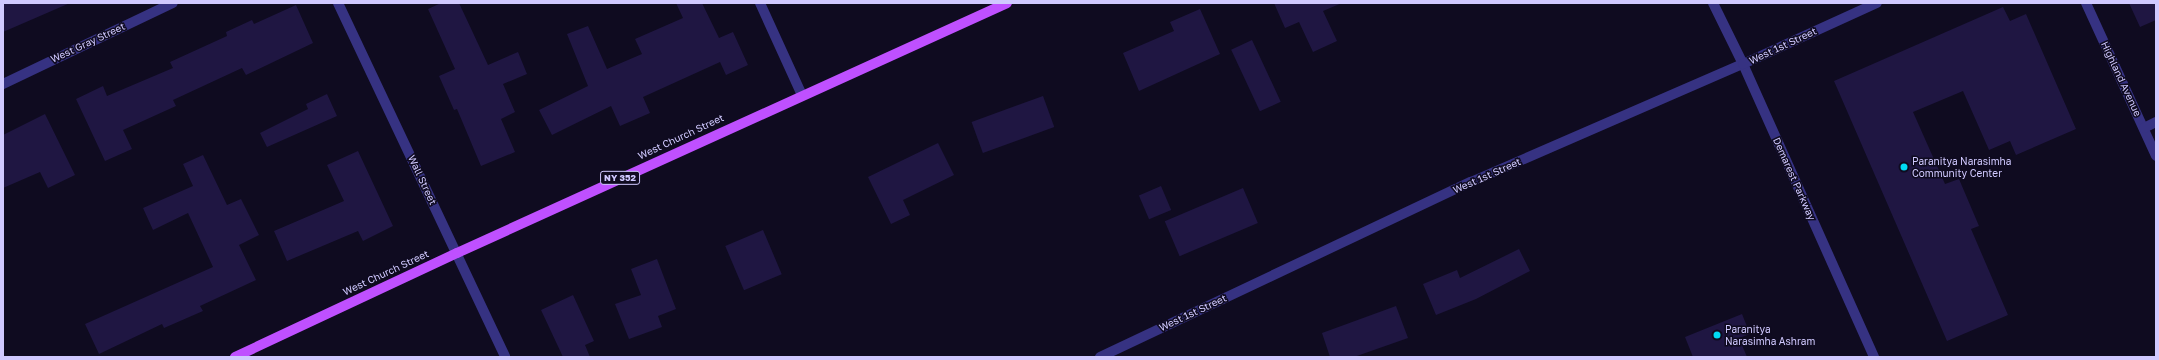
<!DOCTYPE html>
<html>
<head>
<meta charset="utf-8">
<style>
	body { margin:0 }
	#map { position:relative; width:2159px; height:360px; overflow:hidden; background:#0f0b20; font-family:"Golos Text",sans-serif }
	div>[style] { position:absolute }
	.building>* { inset:0; background:#1f1642; transform-origin:0 0 }
	.minor>* { height:10px; margin:-5px; padding:0 5px; transform-origin:5px; border-radius:5px; background:#363282 }
	.major>* { height:10px; margin:-5px; padding:0 5px; transform-origin:5px; border-radius:5px; background:#bf50ff }
	.dots>* { width:11px; height:11px; translate:-50% -50%; box-sizing:border-box; border:2px solid #0f0b20; border-radius:50% }
	span { translate:-50% -50%; white-space:nowrap; text-align:center; line-height:1.15; -webkit-text-stroke:3px #0f0b20; paint-order:stroke }
	.shield-label span { padding:1px 3px; background:#0f0b20; border:1px solid; border-radius:3px; -webkit-text-stroke-width:0 }
	.shield-label { font-size:9px; color:#d0c9ff; font-weight:700 }
	.street-label { font-size:10px; color:#d0c9ff }
	.poi-label { font-size:10px; color:#d0c9ff }
	.left { translate:0 -50%; text-align:left }
	.frame { position:absolute; inset:0; border:4px solid #d0c9ff; pointer-events:none }
</style>
</head>
<body>
<div id="map">
	<div class="building">
		<div style="clip-path:polygon(3px 3px,70px 3px,3px 32px)"></div>
		<div style="clip-path:polygon(441px 3px,459px 3px,488px 65px,518px 52px,527px 74px,503px 84px,515px 112px,501px 119px,515px 152px,481px 166px,457px 109px,454px 110px,439px 76px,455px 69px,428px 9px)"></div>
		<div style="clip-path:polygon(676px 3px,702px 3px,719px 38px,733px 32px,748px 65px,726px 75px,720px 62px,643px 97px,650px 113px,620px 126px,611px 106px,552px 135px,539px 110px,588px 86px,567px 34px,588px 26px,607px 69px,642px 54px,635px 39px,683px 18px)"></div>
		<div style="clip-path:polygon(1274px 3px,1342px 3px,1323px 11px,1337px 41px,1313px 52px,1299px 22px,1285px 28px)"></div>
		<div style="clip-path:polygon(2129px 3px,2156px 3px,2156px 20px,2140px 27px)"></div>
		<div style="clip-path:polygon(296px 5px,313px 43px,246px 75px,242px 68px,173px 100px,176px 106px,123px 130px,132px 149px,105px 161px,76px 99px,103px 86px,107px 96px,173px 68px,170px 62px,227px 36px,226px 32px,252px 20px,254px 24px)"></div>
		<div style="clip-path:polygon(2003px 7px,2010px 21px,2026px 14px,2076px 129px,2016px 155px,2010px 141px,1989px 150px,1963px 91px,1913px 112px,1945px 184px,1959px 179px,1979px 226px,1971px 229px,2008px 315px,1947px 341px,1834px 81px)"></div>
		<div style="clip-path:polygon(1200px 9px,1220px 54px,1139px 91px,1123px 53px,1174px 31px,1170px 22px)"></div>
		<div style="left:1252px;top:40px;width:68px;height:23px;rotate:65deg"></div>
		<div style="clip-path:polygon(327px 94px,337px 116px,267px 147px,260px 133px,308px 109px,306px 104px)"></div>
		<div style="left:1043px;top:96px;width:33px;height:76px;rotate:70deg"></div>
		<div style="clip-path:polygon(45px 114px,75px 175px,48px 188px,40px 172px,3px 188px,3px 135px)"></div>
		<div style="clip-path:polygon(938px 143px,954px 175px,903px 200px,910px 215px,891px 224px,868px 177px)"></div>
		<div style="clip-path:polygon(358px 151px,393px 226px,363px 241px,358px 231px,287px 261px,274px 231px,344px 201px,327px 165px)"></div>
		<div style="clip-path:polygon(203px 155px,227px 205px,241px 199px,259px 235px,239px 245px,256px 280px,200px 306px,203px 311px,164px 328px,162px 324px,99px 354px,85px 324px,213px 267px,188px 213px,153px 230px,143px 208px,193px 186px,183px 164px)"></div>
		<div style="left:1161px;top:186px;width:26px;height:24px;rotate:67deg"></div>
		<div style="left:1243px;top:188px;width:38px;height:85px;rotate:67deg"></div>
		<div style="left:763px;top:230px;width:48px;height:41px;rotate:67deg"></div>
		<div style="clip-path:polygon(1519px 249px,1530px 271px,1476px 299px,1436px 315px,1423px 284px,1457px 270px,1460px 278px)"></div>
		<div style="clip-path:polygon(657px 259px,676px 309px,658px 316px,662px 327px,629px 339px,615px 304px,641px 295px,631px 269px)"></div>
		<div style="clip-path:polygon(573px 295px,594px 341px,585px 345px,590px 357px,563px 357px,541px 310px)"></div>
		<div style="clip-path:polygon(1396px 306px,1408px 338px,1354px 357px,1330px 357px,1322px 333px)"></div>
		<div style="clip-path:polygon(1742px 314px,1750px 334px,1739px 338px,1747px 357px,1693px 357px,1685px 337px)"></div>
	</div>
	<div class="minor">
		<div style="left:338px;top:3px;width:391px;rotate:64.7deg"></div>
		<div style="left:760px;top:3px;width:101px;rotate:65.5deg"></div>
		<div style="left:1713px;top:3px;width:68px;rotate:63.8deg"></div>
		<div style="left:1743px;top:64px;width:321px;rotate:65.9deg"></div>
		<div style="left:2086px;top:3px;width:168px;rotate:65.4deg"></div>
		<div style="left:3px;top:84px;width:188px;rotate:-25.5deg"></div>
		<div style="left:2144px;top:128px;width:13px;rotate:-27deg"></div>
		<div style="left:1100px;top:357px;width:410px;rotate:-25.3deg"></div>
		<div style="left:1471px;top:182px;width:296px;rotate:-23.5deg"></div>
		<div style="left:1743px;top:64px;width:147px;rotate:-24.5deg"></div>
	</div>
	<div class="major">
		<div style="left:235px;top:357px;width:245px;rotate:-25.1deg"></div>
		<div style="left:457px;top:253px;width:604px;rotate:-24.44deg"></div>
	</div>
	<div class="dots">
		<div style="left:1904px;top:167px;background:#00daf4"></div>
		<div style="left:1717px;top:335px;background:#00daf4"></div>
	</div>
	<div class="shield-label">
		<span style="left:620px;top:178px">NY 352</span>
	</div>
	<div class="street-label">
		<span style="left:88px;top:43px;rotate:-25deg">West Gray Street</span>
		<span style="left:1783px;top:46px;rotate:-25deg">West 1st Street</span>
		<span style="left:2121px;top:79px;rotate:65deg">Highland Avenue</span>
		<span style="left:681px;top:137px;rotate:-25deg">West Church Street</span>
		<span style="left:1487px;top:176px;rotate:-24deg">West 1st Street</span>
		<span style="left:1794px;top:179px;rotate:66deg">Demarest Parkway</span>
		<span style="left:422px;top:180px;rotate:65deg">Wall Street</span>
		<span style="left:386px;top:273px;rotate:-25deg">West Church Street</span>
		<span style="left:1193px;top:313px;rotate:-25deg">West 1st Street</span>
	</div>
	<div class="poi-label">
		<span class="left" style="left:1912px;top:167px">Paranitya Narasimha<br>Community Center</span>
		<span class="left" style="left:1725px;top:335px">Paranitya<br>Narasimha Ashram</span>
	</div>
	<div class="frame"></div>
</div>
</body>
</html>
